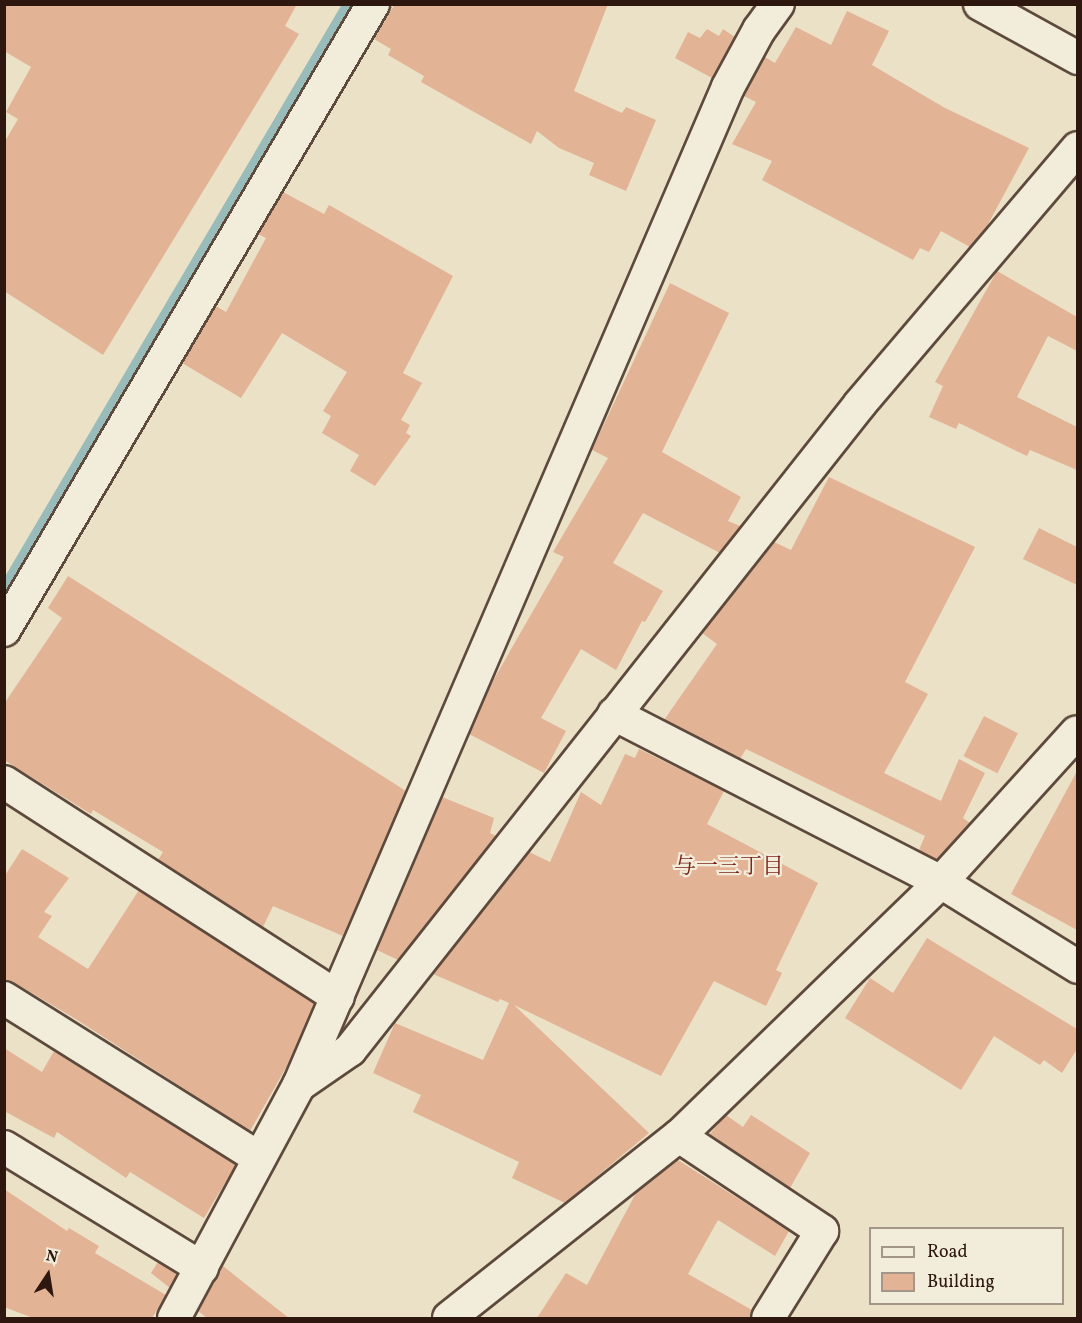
<!DOCTYPE html>
<html>
<head>
<meta charset="utf-8">
<style>
	body { margin:0 }
	#map { position:relative; width:1082px; height:1323px; overflow:hidden; background:#ebe1c7; font-family:Vollkorn,"Noto Serif JP",serif }
	div>[style] { position:absolute }
	.stream>* { height:12px; margin:-6px; padding:0 6px; transform-origin:6px; border-radius:6px; background:#99bcba }
	.building>* { inset:0; background:#e3b396; transform-origin:0 0 }
	.roads { filter:drop-shadow(2px 0 #5d4a3c) drop-shadow(-2px 0 #5d4a3c) drop-shadow(0 2px #5d4a3c) drop-shadow(0 -2px #5d4a3c) }
	.street>* { height:32px; margin:-16px; padding:0 16px; transform-origin:16px; border-radius:16px; background:#f2ecdb }
	span { translate:-50% -50%; white-space:nowrap; text-align:center; line-height:1.15; -webkit-text-stroke:4.5px #f2ecdb; paint-order:stroke }
	.neighbourhood-label { font-size:22px; color:#7a1f14 }
	.frame { position:absolute; inset:0; border:6px solid #2e170e; pointer-events:none }
	.legend { position:absolute; left:869px; top:1227px; width:195px; height:78px; box-sizing:border-box; background:#f2ecdb; border:2px solid #a49789; margin:0; padding:8px 10px; list-style:none; font-size:18px; color:#2e170e }
	.legend li { display:flex; align-items:center; gap:12px; height:30px }
	.legend b { width:30px; border:2px solid #a49789 }
	.north { position:absolute; left:18px; top:1245px; width:60px; height:60px; -webkit-text-stroke:4px #f2ecdb; paint-order:stroke; rotate:12deg; font-size:16px; font-weight:700; line-height:24px; text-align:center; color:#2e170e }
	.north::after { content:''; display:block; margin:auto; width:21px; height:27px; background:#2e170e; clip-path:polygon(50% 0,100% 100%,50% 72%,0 100%) }
</style>
</head>
<body>
<div id="map">
	<div class="stream">
		<div style="left:4px;top:590px;width:680px;rotate:-59.51deg"></div>
	</div>
	<div class="building">
		<div style="clip-path:polygon(4px 4px,297px 4px,285px 26px,299px 34px,103px 355px,4px 291px,4px 143px,18px 119px,6px 112px,31px 67px,4px 51px)"></div>
		<div style="clip-path:polygon(395px 4px,608px 4px,574px 91px,622px 113px,626px 107px,656px 120px,626px 191px,589px 175px,594px 163px,559px 148px,537px 131px,531px 144px,421px 82px,424px 76px,388px 55px,391px 49px,374px 39px)"></div>
		<div style="clip-path:polygon(847px 11px,889px 31px,872px 65px,945px 108px,1029px 148px,986px 228px,970px 247px,941px 231px,929px 252px,920px 248px,913px 260px,762px 180px,772px 161px,732px 144px,756px 102px,744px 96px,765px 57px,775px 63px,796px 27px,831px 45px)"></div>
		<div style="clip-path:polygon(707px 29px,719px 36px,723px 29px,735px 37px,712px 78px,675px 58px,688px 32px,700px 38px)"></div>
		<div style="clip-path:polygon(283px 192px,324px 214px,329px 205px,453px 276px,403px 373px,422px 383px,401px 420px,410px 425px,406px 433px,411px 436px,375px 486px,350px 471px,359px 455px,322px 433px,331px 416px,323px 411px,347px 372px,282px 333px,241px 398px,182px 363px,216px 306px,226px 312px,266px 238px,258px 234px)"></div>
		<div style="clip-path:polygon(997px 271px,1077px 317px,1077px 351px,1048px 336px,1017px 397px,1077px 427px,1077px 470px,1030px 450px,1027px 456px,959px 423px,956px 429px,929px 417px,943px 386px,935px 382px)"></div>
		<div style="clip-path:polygon(670px 283px,729px 313px,662px 452px,741px 497px,728px 521px,740px 526px,720px 553px,643px 513px,613px 563px,663px 591px,645px 622px,642px 621px,616px 670px,581px 649px,541px 718px,566px 731px,544px 773px,469px 734px,490px 686px,564px 557px,553px 552px,608px 458px,592px 450px)"></div>
		<div style="clip-path:polygon(829px 477px,975px 547px,905px 682px,928px 694px,884px 773px,941px 801px,959px 759px,985px 773px,963px 818px,970px 823px,937px 860px,919px 850px,925px 836px,746px 749px,740px 759px,664px 720px,717px 644px,702px 633px,774px 542px,791px 550px)"></div>
		<div style="clip-path:polygon(1039px 528px,1077px 547px,1077px 585px,1023px 559px)"></div>
		<div style="clip-path:polygon(68px 576px,406px 791px,343px 936px,273px 906px,263px 927px,158px 860px,163px 852px,93px 810px,91px 814px,4px 760px,4px 704px,62px 618px,48px 608px)"></div>
		<div style="left:984px;top:716px;width:38px;height:45px;rotate:27deg"></div>
		<div style="clip-path:polygon(639px 749px,724px 791px,707px 824px,818px 883px,776px 970px,782px 973px,766px 1006px,714px 981px,661px 1076px,514px 1005px,649px 1133px,565px 1203px,512px 1178px,519px 1162px,413px 1112px,421px 1095px,373px 1073px,395px 1023px,483px 1060px,509px 1003px,500px 999px,498px 1002px,433px 974px,529px 852px,550px 862px,581px 792px,601px 805px,625px 754px,635px 758px)"></div>
		<div style="clip-path:polygon(1077px 771px,1077px 930px,1011px 894px)"></div>
		<div style="clip-path:polygon(442px 797px,494px 818px,490px 833px,496px 836px,398px 960px,377px 950px)"></div>
		<div style="clip-path:polygon(22px 849px,69px 878px,44px 912px,52px 916px,38px 937px,88px 969px,139px 890px,315px 1003px,292px 1057px,250px 1131px,74px 1018px,10px 980px,4px 980px,4px 877px)"></div>
		<div style="clip-path:polygon(927px 938px,1077px 1029px,1077px 1049px,1062px 1073px,1044px 1060px,1040px 1065px,994px 1036px,961px 1090px,845px 1018px,870px 978px,893px 993px)"></div>
		<div style="clip-path:polygon(4px 1048px,42px 1072px,54px 1051px,236px 1165px,204px 1218px,130px 1172px,126px 1178px,57px 1132px,54px 1138px,4px 1111px)"></div>
		<div style="clip-path:polygon(726px 1115px,743px 1127px,751px 1115px,810px 1153px,790px 1188px,709px 1135px)"></div>
		<div style="clip-path:polygon(678px 1160px,789px 1231px,775px 1256px,718px 1220px,688px 1274px,752px 1310px,750px 1318px,537px 1318px,566px 1273px,587px 1285px,636px 1193px)"></div>
		<div style="clip-path:polygon(4px 1189px,67px 1231px,69px 1228px,99px 1246px,95px 1253px,166px 1295px,152px 1318px,33px 1318px,4px 1307px)"></div>
		<div style="clip-path:polygon(158px 1262px,177px 1274px,170px 1288px,151px 1273px)"></div>
		<div style="clip-path:polygon(223px 1266px,248px 1286px,289px 1318px,207px 1318px,198px 1311px)"></div>
	</div>
	<div class="roads">
		<div class="street">
			<div style="left:980px;top:4px;width:112px;rotate:28.9deg"></div>
			<div style="left:4px;top:630px;width:727px;rotate:-59.48deg"></div>
			<div style="left:614px;top:714px;width:368px;rotate:27.2deg"></div>
			<div style="left:941px;top:882px;width:161px;rotate:31.8deg"></div>
			<div style="left:4px;top:782px;width:397px;rotate:32.8deg"></div>
			<div style="left:4px;top:998px;width:301px;rotate:32.1deg"></div>
			<div style="left:299px;top:1085px;width:62px;rotate:-34.5deg"></div>
			<div style="left:350px;top:1050px;width:823px;rotate:-51.71deg"></div>
			<div style="left:860px;top:404px;width:336px;rotate:-49.6deg"></div>
			<div style="left:679px;top:1136px;width:172px;rotate:33.6deg"></div>
			<div style="left:822px;top:1231px;width:102px;rotate:121.8deg"></div>
			<div style="left:4px;top:1147px;width:232px;rotate:31.4deg"></div>
			<div style="left:174px;top:1318px;width:264px;rotate:-61.8deg"></div>
			<div style="left:299px;top:1085px;width:1086px;rotate:-66.74deg"></div>
			<div style="left:728px;top:87px;width:65px;rotate:-61.5deg"></div>
			<div style="left:759px;top:30px;width:32px;rotate:-54deg"></div>
			<div style="left:449px;top:1318px;width:293px;rotate:-38.4deg"></div>
			<div style="left:679px;top:1136px;width:365px;rotate:-44.1deg"></div>
			<div style="left:941px;top:882px;width:202px;rotate:-47.8deg"></div>
		</div>
	</div>
	<div class="neighbourhood-label">
		<span style="left:729px;top:868px">与一三丁目</span>
	</div>
	<div class="frame"></div>
	<ul class="legend">
	<li><b style="height:8px;background:#f2ecdb"></b>Road</li>
	<li><b style="height:16px;background:#e3b396"></b>Building</li>
	</ul>
	<div class="north">N</div>
</div>
</body>
</html>
